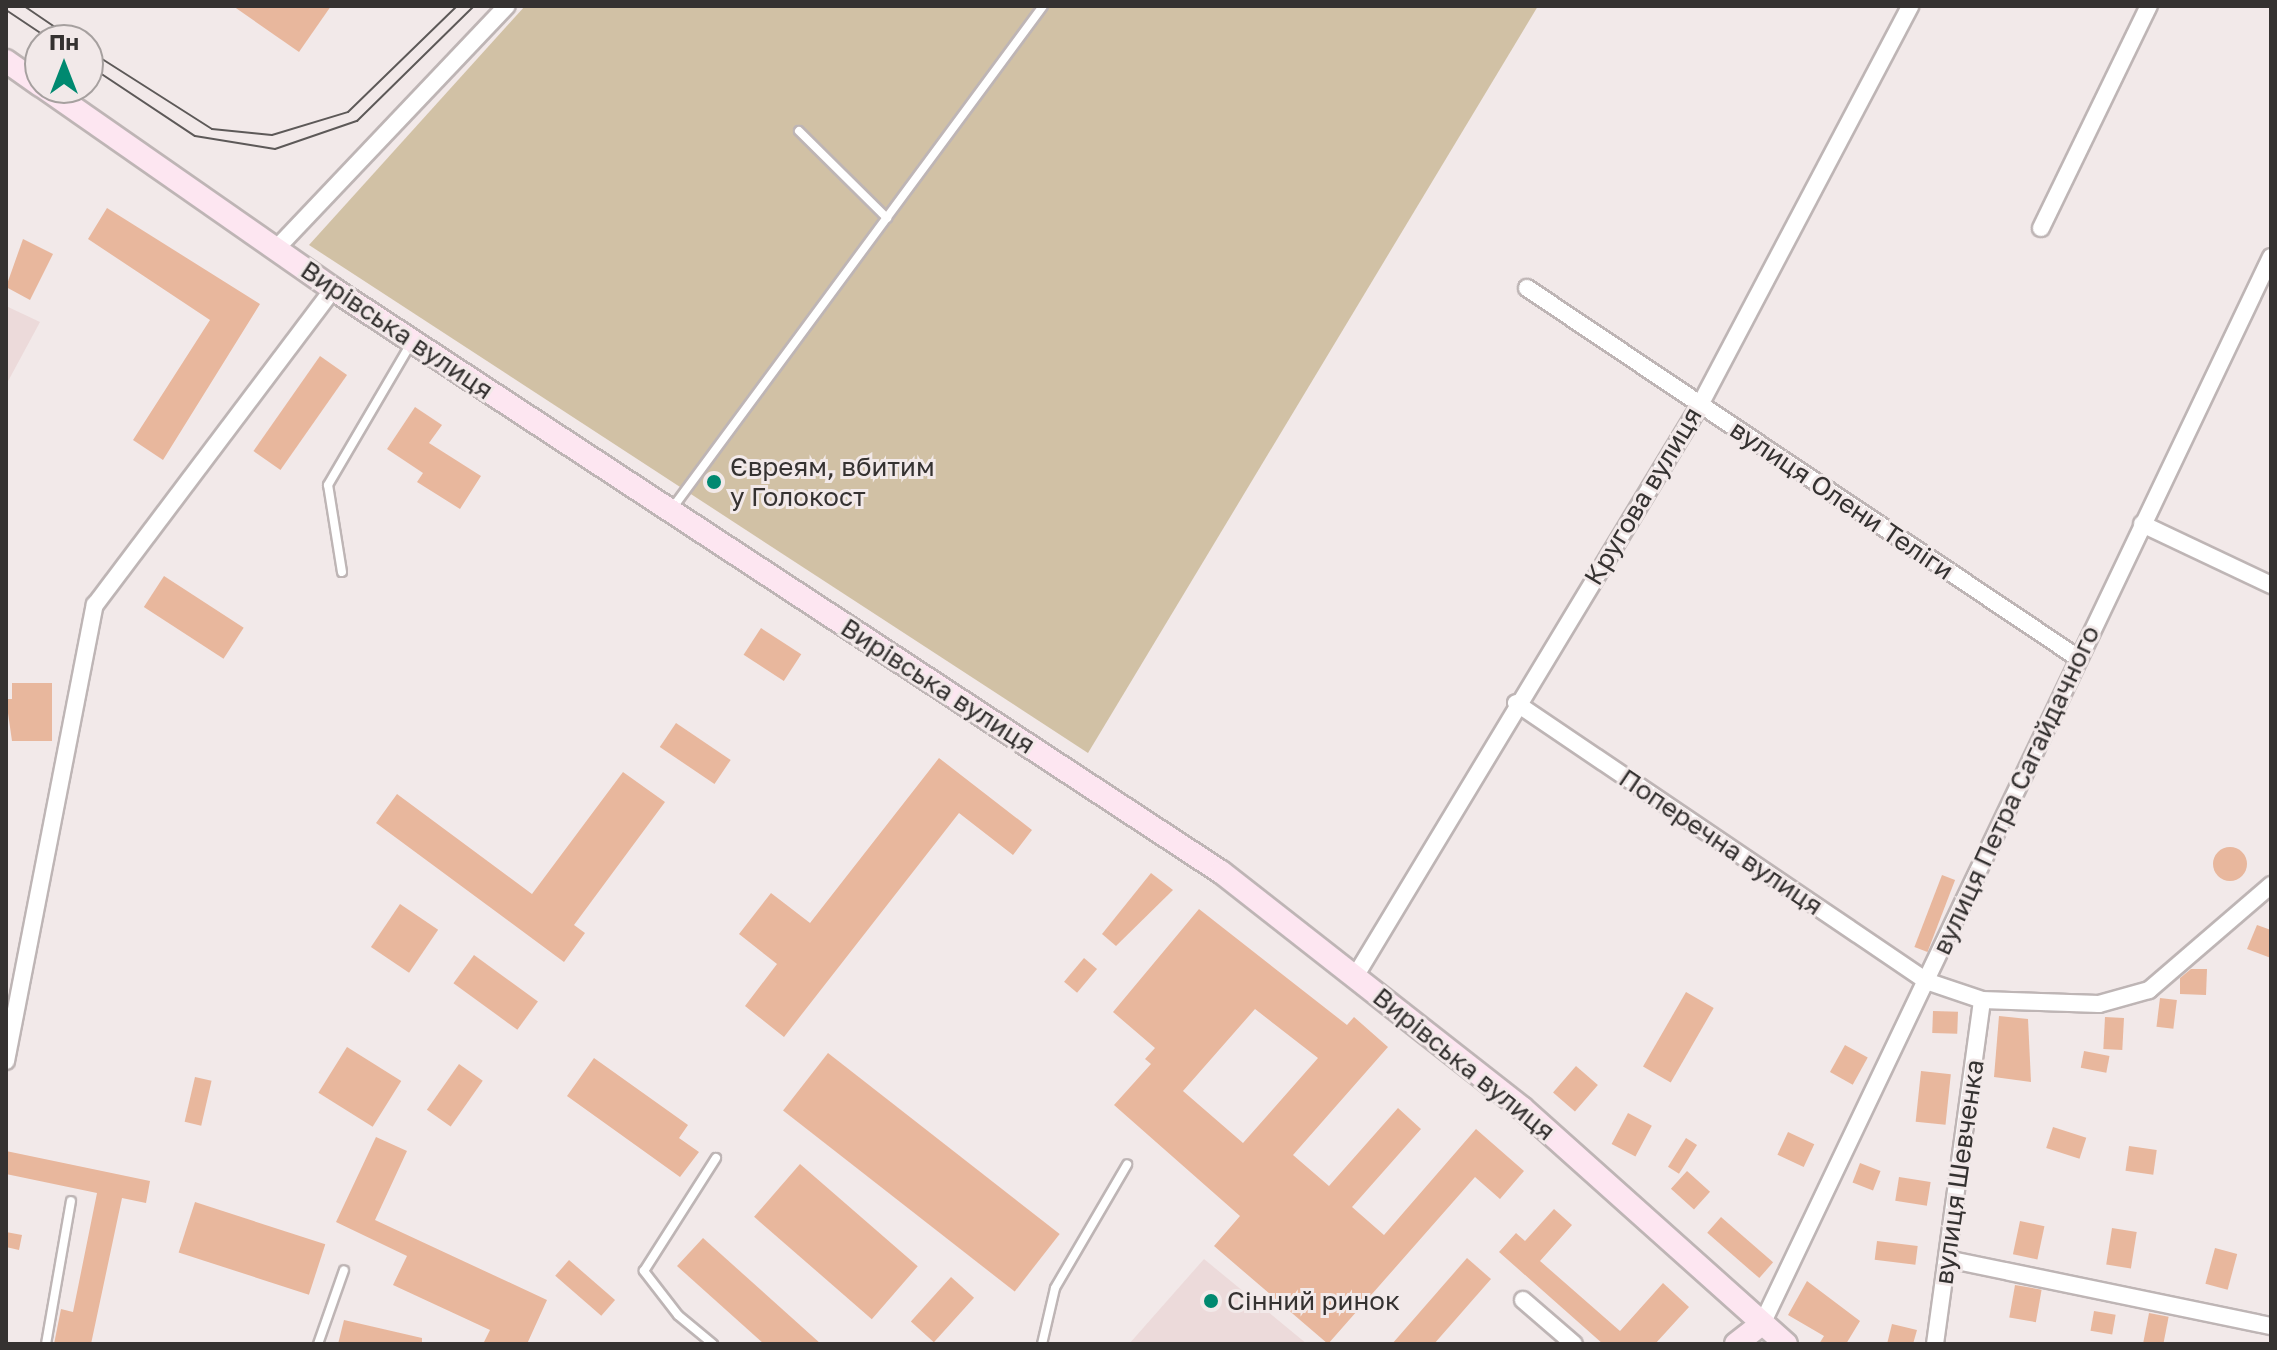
<!DOCTYPE html>
<html>
<head>
<meta charset="utf-8">
<style>
	body { margin:0 }
	#map { position:relative; width:2277px; height:1350px; overflow:hidden; background:#f2e9e9; font-family:"Golos Text",sans-serif }
	div>[style] { position:absolute }
	.built>* { inset:0; background:#ecdada }
	.green>* { inset:0; background:#d1c1a5 }
	.building>* { inset:0; background:#e8b79d; transform-origin:0 0 }
	.round { border-radius:50% }
	.roads { filter:drop-shadow(2px 0 #beb5b5) drop-shadow(-2px 0 #beb5b5) drop-shadow(0 2px #beb5b5) drop-shadow(0 -2px #beb5b5) }
	.lane>* { height:8px; margin:-4px; padding:0 4px; transform-origin:4px; border-radius:4px; background:#fff }
	.street>* { height:16px; margin:-8px; padding:0 8px; transform-origin:8px; border-radius:8px; background:#fff }
	.secondary>* { height:22px; margin:-11px; padding:0 11px; transform-origin:11px; border-radius:11px; background:#fde6f1 }
	.tram>* { height:2px; margin:-1px; padding:0 1px; transform-origin:1px; border-radius:1px; background:#5d5958 }
	.dots>* { width:22px; height:22px; translate:-50% -50%; box-sizing:border-box; border:4px solid #f2e9e9; border-radius:50% }
	span { translate:-50% -50%; white-space:nowrap; text-align:center; line-height:1.15; -webkit-text-stroke:6px #f2e9e9; paint-order:stroke }
	.street-label { font-size:26px; color:#353231 }
	.poi-label { font-size:26px; color:#353231 }
	.left { translate:0 -50%; text-align:left }
	.frame { position:absolute; inset:0; border:8px solid #353231; pointer-events:none }
	.north { position:absolute; left:24px; top:24px; width:80px; height:80px; box-sizing:border-box; background:#f2e9e9; border:2px solid #a6a09f; border-radius:50%; rotate:0deg; font-size:22px; font-weight:700; line-height:32px; text-align:center; color:#353231 }
	.north::after { content:''; display:block; margin:auto; width:28px; height:36px; background:#008970; clip-path:polygon(50% 0,100% 100%,50% 72%,0 100%) }
</style>
</head>
<body>
<div id="map">
	<div class="built">
		<div style="clip-path:polygon(6px 306px,40px 322px,6px 385px)"></div>
		<div style="clip-path:polygon(1204px 1259px,1307px 1344px,1129px 1344px)"></div>
	</div>
	<div class="green">
		<div style="clip-path:polygon(525px 6px,1538px 6px,1088px 753px,309px 245px)"></div>
	</div>
	<div class="building">
		<div style="clip-path:polygon(233px 6px,331px 6px,299px 52px)"></div>
		<div style="clip-path:polygon(107px 208px,260px 304px,163px 460px,133px 440px,210px 320px,88px 239px)"></div>
		<div style="clip-path:polygon(23px 239px,53px 254px,30px 300px,6px 287px)"></div>
		<div style="left:320px;top:356px;width:33px;height:116px;rotate:35deg"></div>
		<div style="clip-path:polygon(415px 407px,442px 425px,429px 443px,481px 476px,460px 509px,417px 482px,423px 473px,387px 449px)"></div>
		<div style="left:164px;top:576px;width:95px;height:37px;rotate:33deg"></div>
		<div style="left:761px;top:628px;width:48px;height:32px;rotate:33deg"></div>
		<div style="clip-path:polygon(12px 683px,52px 683px,52px 741px,12px 741px,6px 699px,12px 699px)"></div>
		<div style="left:676px;top:723px;width:66px;height:29px;rotate:34deg"></div>
		<div style="clip-path:polygon(939px 758px,1032px 830px,1013px 855px,959px 813px,784px 1037px,745px 1006px,777px 964px,739px 934px,771px 893px,810px 923px)"></div>
		<div style="clip-path:polygon(623px 772px,665px 802px,574px 925px,585px 933px,564px 962px,376px 823px,397px 794px,532px 894px)"></div>
		<div class="round" style="left:2213px;top:847px;width:34px;height:34px"></div>
		<div style="clip-path:polygon(1151px 873px,1173px 890px,1116px 946px,1102px 934px)"></div>
		<div style="left:1942px;top:875px;width:14px;height:77px;rotate:21deg"></div>
		<div style="left:400px;top:904px;width:46px;height:52px;rotate:34deg"></div>
		<div style="clip-path:polygon(evenodd,1199px 909px,1347px 1025px,1354px 1017px,1388px 1047px,1293px 1155px,1329px 1186px,1398px 1108px,1421px 1129px,1352px 1207px,1384px 1235px,1476px 1129px,1524px 1171px,1500px 1199px,1475px 1177px,1328px 1344px,1214px 1246px,1240px 1216px,1114px 1105px,1151px 1064px,1145px 1059px,1155px 1048px,1113px 1012px,1199px 909px,1255px 1009px,1318px 1058px,1243px 1143px,1183px 1091px,1255px 1009px)"></div>
		<div style="clip-path:polygon(2257px 925px,2271px 930px,2271px 958px,2247px 949px)"></div>
		<div style="left:474px;top:955px;width:79px;height:35px;rotate:36deg"></div>
		<div style="left:1084px;top:958px;width:17px;height:31px;rotate:40deg"></div>
		<div style="clip-path:polygon(2191px 969px,2207px 969px,2206px 995px,2180px 994px,2180px 978px)"></div>
		<div style="left:1686px;top:992px;width:32px;height:86px;rotate:30deg"></div>
		<div style="left:2160px;top:998px;width:17px;height:29px;rotate:7deg"></div>
		<div style="left:1933px;top:1011px;width:25px;height:22px;rotate:2deg"></div>
		<div style="clip-path:polygon(1999px 1016px,2028px 1019px,2031px 1082px,1994px 1077px)"></div>
		<div style="left:2105px;top:1017px;width:19px;height:32px;rotate:3deg"></div>
		<div style="left:1845px;top:1045px;width:26px;height:31px;rotate:29deg"></div>
		<div style="left:347px;top:1047px;width:64px;height:54px;rotate:32deg"></div>
		<div style="left:2084px;top:1051px;width:26px;height:17px;rotate:11deg"></div>
		<div style="left:828px;top:1053px;width:294px;height:73px;rotate:38deg"></div>
		<div style="clip-path:polygon(594px 1058px,688px 1125px,679px 1138px,699px 1152px,680px 1177px,567px 1096px)"></div>
		<div style="left:459px;top:1064px;width:29px;height:56px;rotate:35deg"></div>
		<div style="left:1576px;top:1066px;width:29px;height:35px;rotate:41deg"></div>
		<div style="left:1921px;top:1071px;width:30px;height:51px;rotate:6deg"></div>
		<div style="left:195px;top:1077px;width:17px;height:46px;rotate:13deg"></div>
		<div style="left:1628px;top:1113px;width:27px;height:35px;rotate:28deg"></div>
		<div style="left:2053px;top:1127px;width:35px;height:22px;rotate:18deg"></div>
		<div style="left:1788px;top:1132px;width:29px;height:25px;rotate:25deg"></div>
		<div style="clip-path:polygon(376px 1137px,407px 1151px,375px 1220px,547px 1300px,527px 1344px,483px 1344px,490px 1330px,393px 1285px,407px 1256px,336px 1222px)"></div>
		<div style="left:1686px;top:1138px;width:13px;height:34px;rotate:32deg"></div>
		<div style="left:2129px;top:1146px;width:28px;height:25px;rotate:8deg"></div>
		<div style="clip-path:polygon(6px 1151px,150px 1181px,146px 1203px,122px 1198px,91px 1344px,54px 1344px,61px 1309px,73px 1312px,97px 1193px,6px 1174px)"></div>
		<div style="left:1860px;top:1163px;width:22px;height:21px;rotate:21deg"></div>
		<div style="left:800px;top:1164px;width:156px;height:70px;rotate:41deg"></div>
		<div style="left:1687px;top:1171px;width:31px;height:24px;rotate:42deg"></div>
		<div style="left:1899px;top:1177px;width:32px;height:24px;rotate:9deg"></div>
		<div style="left:195px;top:1202px;width:137px;height:53px;rotate:18deg"></div>
		<div style="clip-path:polygon(1554px 1209px,1572px 1225px,1540px 1261px,1620px 1331px,1663px 1283px,1689px 1307px,1655px 1344px,1603px 1344px,1499px 1252px,1516px 1233px,1525px 1241px)"></div>
		<div style="left:1721px;top:1217px;width:69px;height:21px;rotate:41deg"></div>
		<div style="left:2020px;top:1221px;width:25px;height:34px;rotate:12deg"></div>
		<div style="left:2112px;top:1228px;width:25px;height:37px;rotate:9deg"></div>
		<div style="clip-path:polygon(6px 1232px,22px 1235px,19px 1250px,6px 1247px)"></div>
		<div style="clip-path:polygon(703px 1238px,821px 1344px,764px 1344px,677px 1266px)"></div>
		<div style="left:1877px;top:1241px;width:41px;height:19px;rotate:7deg"></div>
		<div style="left:2215px;top:1248px;width:23px;height:37px;rotate:15deg"></div>
		<div style="clip-path:polygon(1467px 1258px,1491px 1279px,1434px 1344px,1392px 1344px)"></div>
		<div style="left:569px;top:1260px;width:61px;height:21px;rotate:41deg"></div>
		<div style="left:951px;top:1277px;width:31px;height:60px;rotate:42deg"></div>
		<div style="clip-path:polygon(1807px 1281px,1860px 1321px,1846px 1344px,1819px 1344px,1824px 1336px,1788px 1315px)"></div>
		<div style="left:2015px;top:1285px;width:27px;height:33px;rotate:10deg"></div>
		<div style="left:2094px;top:1311px;width:22px;height:20px;rotate:10deg"></div>
		<div style="left:2149px;top:1313px;width:20px;height:32px;rotate:11deg"></div>
		<div style="clip-path:polygon(344px 1320px,422px 1338px,422px 1344px,338px 1344px)"></div>
		<div style="clip-path:polygon(1892px 1324px,1917px 1330px,1913px 1344px,1887px 1344px)"></div>
	</div>
	<div class="roads">
		<div class="lane">
			<div style="left:799px;top:131px;width:124px;rotate:44.7deg"></div>
			<div style="left:671px;top:510px;width:626px;rotate:-53.57deg"></div>
			<div style="left:342px;top:572px;width:88px;rotate:-99.1deg"></div>
			<div style="left:328px;top:485px;width:166px;rotate:-59.6deg"></div>
			<div style="left:46px;top:1344px;width:145px;rotate:-80.1deg"></div>
			<div style="left:318px;top:1344px;width:78px;rotate:-70.6deg"></div>
			<div style="left:713px;top:1344px;width:45px;rotate:-140.4deg"></div>
			<div style="left:678px;top:1315px;width:56px;rotate:-127.7deg"></div>
			<div style="left:644px;top:1271px;width:134px;rotate:-57.5deg"></div>
			<div style="left:1042px;top:1344px;width:57px;rotate:-76.9deg"></div>
			<div style="left:1055px;top:1288px;width:143px;rotate:-59.7deg"></div>
		</div>
		<div class="street">
			<div style="left:2041px;top:228px;width:247px;rotate:-64.1deg"></div>
			<div style="left:276px;top:249px;width:335px;rotate:-46.5deg"></div>
			<div style="left:1527px;top:288px;width:664px;rotate:33.88deg"></div>
			<div style="left:2142px;top:524px;width:143px;rotate:25.3deg"></div>
			<div style="left:1516px;top:703px;width:495px;rotate:34.1deg"></div>
			<div style="left:1926px;top:981px;width:59px;rotate:18.7deg"></div>
			<div style="left:1982px;top:1000px;width:117px;rotate:2deg"></div>
			<div style="left:2099px;top:1004px;width:52px;rotate:-15.6deg"></div>
			<div style="left:2149px;top:990px;width:161px;rotate:-40.7deg"></div>
			<div style="left:1356px;top:975px;width:666px;rotate:-58.89deg"></div>
			<div style="left:1700px;top:405px;width:451px;rotate:-62.2deg"></div>
			<div style="left:6px;top:1061px;width:465px;rotate:-79deg"></div>
			<div style="left:95px;top:605px;width:396px;rotate:-53deg"></div>
			<div style="left:1947px;top:1259px;width:331px;rotate:11.7deg"></div>
			<div style="left:1523px;top:1300px;width:67px;rotate:40.8deg"></div>
			<div style="left:1762px;top:1324px;width:1182px;rotate:-64.5deg"></div>
			<div style="left:1935px;top:1344px;width:347px;rotate:-82.2deg"></div>
		</div>
		<div class="secondary">
			<div style="left:6px;top:61px;width:42px;rotate:35.2deg"></div>
			<div style="left:45px;top:88px;width:351px;rotate:34.9deg"></div>
			<div style="left:333px;top:289px;width:1062px;rotate:33.29deg"></div>
			<div style="left:1221px;top:872px;width:382px;rotate:38.1deg"></div>
			<div style="left:1522px;top:1108px;width:354px;rotate:41.8deg"></div>
			<div style="left:1736px;top:1344px;width:33px;rotate:-38deg"></div>
		</div>
	</div>
	<div class="tram">
		<div style="left:24px;top:6px;width:60px;rotate:34.2deg"></div>
		<div style="left:6px;top:10px;width:54px;rotate:33.7deg"></div>
		<div style="left:88px;top:50px;width:147px;rotate:32.5deg"></div>
		<div style="left:212px;top:129px;width:60px;rotate:5.7deg"></div>
		<div style="left:272px;top:135px;width:79px;rotate:-16.8deg"></div>
		<div style="left:348px;top:112px;width:152px;rotate:-44.2deg"></div>
		<div style="left:88px;top:65px;width:128px;rotate:33.6deg"></div>
		<div style="left:195px;top:136px;width:81px;rotate:9.2deg"></div>
		<div style="left:275px;top:149px;width:87px;rotate:-18.9deg"></div>
		<div style="left:357px;top:121px;width:164px;rotate:-44.5deg"></div>
	</div>
	<div class="dots">
		<div style="left:714px;top:482px;background:#008970"></div>
		<div style="left:1211px;top:1301px;background:#008970"></div>
	</div>
	<div class="street-label">
		<span style="left:397px;top:330px;rotate:34deg">Вирівська вулиця</span>
		<span style="left:1643px;top:496px;rotate:-59deg">Кругова вулиця</span>
		<span style="left:1842px;top:500px;rotate:34deg">вулиця Олени Теліги</span>
		<span style="left:938px;top:686px;rotate:33deg">Вирівська вулиця</span>
		<span style="left:2016px;top:790px;rotate:-65deg">вулиця Петра Сагайдачного</span>
		<span style="left:1721px;top:842px;rotate:34deg">Поперечна вулиця</span>
		<span style="left:1464px;top:1064px;rotate:39deg">Вирівська вулиця</span>
		<span style="left:1959px;top:1172px;rotate:-82deg">вулиця Шевченка</span>
	</div>
	<div class="poi-label">
		<span class="left" style="left:730px;top:482px">Євреям, вбитим<br>у Голокост</span>
		<span class="left" style="left:1227px;top:1301px">Сінний ринок</span>
	</div>
	<div class="frame"></div>
	<div class="north">Пн</div>
</div>
</body>
</html>
